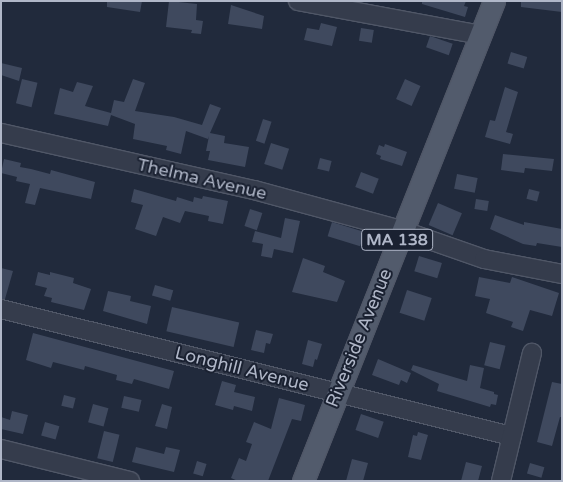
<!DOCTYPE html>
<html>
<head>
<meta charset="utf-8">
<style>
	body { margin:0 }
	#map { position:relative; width:563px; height:482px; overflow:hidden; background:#212a3c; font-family:"Varela Round",sans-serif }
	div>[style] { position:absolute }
	.building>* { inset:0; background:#3f495e; transform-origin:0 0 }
	.roads { filter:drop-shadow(1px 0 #505767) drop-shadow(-1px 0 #505767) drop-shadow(0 1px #505767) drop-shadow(0 -1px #505767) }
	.minor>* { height:18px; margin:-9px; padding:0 9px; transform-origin:9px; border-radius:9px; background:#353c4c }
	.major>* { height:21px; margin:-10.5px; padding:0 10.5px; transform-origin:10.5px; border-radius:10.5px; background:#525b6c }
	span { translate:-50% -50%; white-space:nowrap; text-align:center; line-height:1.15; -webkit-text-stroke:4px #1a2131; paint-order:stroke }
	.shield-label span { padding:1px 4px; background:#1a2131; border:1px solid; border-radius:4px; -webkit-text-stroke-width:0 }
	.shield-label { font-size:16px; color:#b0b7c8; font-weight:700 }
	.street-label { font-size:18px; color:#b0b7c8 }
	.frame { position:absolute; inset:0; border:2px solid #b0b7c8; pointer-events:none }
</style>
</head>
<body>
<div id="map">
	<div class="building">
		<div style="clip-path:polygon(107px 1px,142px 1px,140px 12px,107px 7px)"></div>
		<div style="clip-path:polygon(169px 1px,197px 4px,196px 20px,203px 21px,201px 34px,191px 33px,192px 30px,166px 27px)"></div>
		<div style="clip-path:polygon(422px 1px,466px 1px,464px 6px,468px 7px,465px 17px,422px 4px)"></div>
		<div style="clip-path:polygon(521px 1px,562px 1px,562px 12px,521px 7px)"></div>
		<div style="clip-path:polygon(231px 5px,264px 16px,262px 29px,228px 24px)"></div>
		<div style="clip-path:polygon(321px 23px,337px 27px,332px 46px,304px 40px,307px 28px,319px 30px)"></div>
		<div style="left:361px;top:28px;width:13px;height:13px;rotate:9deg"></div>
		<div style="left:430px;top:36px;width:24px;height:12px;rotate:19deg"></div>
		<div style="left:511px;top:52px;width:17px;height:12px;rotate:17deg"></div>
		<div style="clip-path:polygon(1px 63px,22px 68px,19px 81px,1px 75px)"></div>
		<div style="left:22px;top:79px;width:16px;height:25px;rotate:14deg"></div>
		<div style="clip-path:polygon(133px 79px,145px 83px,135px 111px,174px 117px,202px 125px,210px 104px,221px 108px,210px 133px,225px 136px,224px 143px,249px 147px,245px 167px,208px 160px,210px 151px,206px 151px,209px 136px,208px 139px,186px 131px,181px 154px,166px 150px,167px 146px,133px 139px,135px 124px,111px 115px,108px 126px,54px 114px,60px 88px,73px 92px,77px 82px,93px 86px,85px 106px,111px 113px,114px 100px,124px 102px)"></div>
		<div style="left:405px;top:79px;width:17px;height:22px;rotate:24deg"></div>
		<div style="clip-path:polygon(505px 87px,518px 92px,506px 132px,513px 134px,510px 144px,485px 137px,490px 120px,495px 121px)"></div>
		<div style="left:263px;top:119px;width:9px;height:23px;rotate:18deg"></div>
		<div style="left:271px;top:143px;width:19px;height:22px;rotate:18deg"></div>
		<div style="clip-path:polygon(385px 144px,407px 152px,402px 166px,380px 159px,381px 156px,376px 154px,379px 145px,384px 147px)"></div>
		<div style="clip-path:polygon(503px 154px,554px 159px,552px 171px,525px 168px,524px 173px,501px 170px)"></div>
		<div style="left:320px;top:158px;width:12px;height:11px;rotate:14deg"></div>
		<div style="clip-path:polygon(4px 159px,21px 163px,20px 167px,31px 169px,50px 174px,51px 170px,95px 182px,91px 199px,40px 188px,35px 205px,25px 203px,30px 184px,16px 181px,17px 177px,1px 173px)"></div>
		<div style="left:361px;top:172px;width:19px;height:16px;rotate:21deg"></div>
		<div style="left:457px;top:174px;width:21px;height:15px;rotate:11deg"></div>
		<div style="clip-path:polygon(134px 189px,176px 201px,177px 197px,193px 202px,194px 197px,202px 199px,203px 196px,228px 201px,223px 224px,208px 221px,209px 216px,185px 211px,180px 223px,163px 217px,156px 236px,135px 229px,143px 205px,131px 202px)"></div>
		<div style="left:529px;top:189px;width:11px;height:10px;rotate:15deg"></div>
		<div style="left:476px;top:199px;width:13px;height:10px;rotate:9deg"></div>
		<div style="left:438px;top:203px;width:26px;height:24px;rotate:23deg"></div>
		<div style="left:250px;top:209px;width:13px;height:18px;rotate:18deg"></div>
		<div style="clip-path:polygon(495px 215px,524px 225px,524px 222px,562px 229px,562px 247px,537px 243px,536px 246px,523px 244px,490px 229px)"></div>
		<div style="clip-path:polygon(285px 218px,300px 221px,293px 253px,274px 249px,272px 258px,261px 256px,263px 244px,252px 242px,255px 231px,281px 238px)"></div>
		<div style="left:332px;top:222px;width:34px;height:15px;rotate:17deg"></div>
		<div style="left:419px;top:256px;width:24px;height:16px;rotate:17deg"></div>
		<div style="clip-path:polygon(303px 258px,325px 266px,323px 272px,345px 281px,337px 302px,292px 292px)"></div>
		<div style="clip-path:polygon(1px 268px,13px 271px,5px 299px,1px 299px)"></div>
		<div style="clip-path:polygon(38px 272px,50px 275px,50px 272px,74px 278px,73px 283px,91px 289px,84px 310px,51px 302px,52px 298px,44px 296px,47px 288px,35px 285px)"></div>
		<div style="clip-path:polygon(479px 277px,510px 283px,512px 277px,559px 293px,552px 316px,530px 310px,523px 331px,511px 327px,513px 322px,486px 313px,490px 299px,475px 296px)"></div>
		<div style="left:155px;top:285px;width:19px;height:11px;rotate:16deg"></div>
		<div style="left:407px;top:290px;width:26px;height:24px;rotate:18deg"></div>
		<div style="clip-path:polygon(108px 291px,131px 296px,130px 301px,151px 306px,147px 324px,103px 311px)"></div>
		<div style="left:172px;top:307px;width:69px;height:25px;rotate:13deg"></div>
		<div style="clip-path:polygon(256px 330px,273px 334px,270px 344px,266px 343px,264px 353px,251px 350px)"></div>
		<div style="clip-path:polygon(33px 333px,174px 371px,169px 389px,134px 379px,132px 384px,116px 380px,117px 375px,85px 366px,84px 370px,53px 362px,51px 368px,26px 360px)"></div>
		<div style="clip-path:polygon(308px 340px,322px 344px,317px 360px,315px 359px,313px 367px,302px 364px)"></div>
		<div style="left:490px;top:342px;width:16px;height:24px;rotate:14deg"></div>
		<div style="clip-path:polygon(378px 359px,411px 373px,407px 383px,401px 380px,399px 385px,372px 375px)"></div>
		<div style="clip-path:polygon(413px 365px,467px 381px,470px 365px,484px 368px,480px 388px,494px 392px,494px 394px,498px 395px,496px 405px,491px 404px,490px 407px,437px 391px,439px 384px,411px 370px)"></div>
		<div style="clip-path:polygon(222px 381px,236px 385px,234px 392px,255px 397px,252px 411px,234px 406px,233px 410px,215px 405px)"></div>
		<div style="clip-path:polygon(552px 382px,562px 384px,562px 417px,560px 417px,552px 446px,537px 442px)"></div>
		<div style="left:64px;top:395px;width:12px;height:11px;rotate:14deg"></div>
		<div style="left:124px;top:396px;width:18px;height:12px;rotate:13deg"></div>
		<div style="clip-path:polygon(279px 398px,305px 405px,301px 421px,292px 419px,268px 481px,238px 481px,231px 478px,239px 458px,246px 461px,252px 444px,246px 442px,254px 422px,271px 429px)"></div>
		<div style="left:93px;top:404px;width:16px;height:19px;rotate:15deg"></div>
		<div style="clip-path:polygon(162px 404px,172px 407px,167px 429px,155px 426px)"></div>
		<div style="clip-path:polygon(12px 411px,28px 415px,23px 434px,1px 429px,1px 417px,10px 420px)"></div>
		<div style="left:361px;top:414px;width:24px;height:17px;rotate:19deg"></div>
		<div style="left:45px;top:422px;width:15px;height:14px;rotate:16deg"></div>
		<div style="left:104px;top:431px;width:16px;height:28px;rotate:14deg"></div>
		<div style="clip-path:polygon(418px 432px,428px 435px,421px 460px,408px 457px,413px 435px,417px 436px)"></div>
		<div style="clip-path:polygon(136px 447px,164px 454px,166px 447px,180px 450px,174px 472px,132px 462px)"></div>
		<div style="clip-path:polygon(352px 459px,368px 463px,363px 481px,346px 481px)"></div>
		<div style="left:197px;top:461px;width:10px;height:13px;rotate:17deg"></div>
		<div style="clip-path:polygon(466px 462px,482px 466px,478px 481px,461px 481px)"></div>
		<div style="left:530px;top:463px;width:15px;height:11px;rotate:16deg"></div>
	</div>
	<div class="roads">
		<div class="minor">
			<div style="left:298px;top:1px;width:186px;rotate:10.5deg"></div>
			<div style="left:1px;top:133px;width:259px;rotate:12.7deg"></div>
			<div style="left:254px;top:190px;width:152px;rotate:15.2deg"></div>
			<div style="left:401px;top:230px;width:88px;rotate:19.3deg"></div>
			<div style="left:484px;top:259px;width:79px;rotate:10.9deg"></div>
			<div style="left:1px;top:309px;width:526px;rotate:13.98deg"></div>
			<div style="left:1px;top:449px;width:133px;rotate:13.9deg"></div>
			<div style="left:501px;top:481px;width:132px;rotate:-76.4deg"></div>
		</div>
		<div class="major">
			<div style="left:303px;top:481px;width:517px;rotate:-68.3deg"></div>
		</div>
	</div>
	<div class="shield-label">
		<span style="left:397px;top:240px">MA 138</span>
	</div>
	<div class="street-label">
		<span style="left:202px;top:179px;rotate:13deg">Thelma Avenue</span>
		<span style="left:359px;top:338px;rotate:-68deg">Riverside Avenue</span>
		<span style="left:242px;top:369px;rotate:14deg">Longhill Avenue</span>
	</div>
	<div class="frame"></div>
</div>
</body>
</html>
